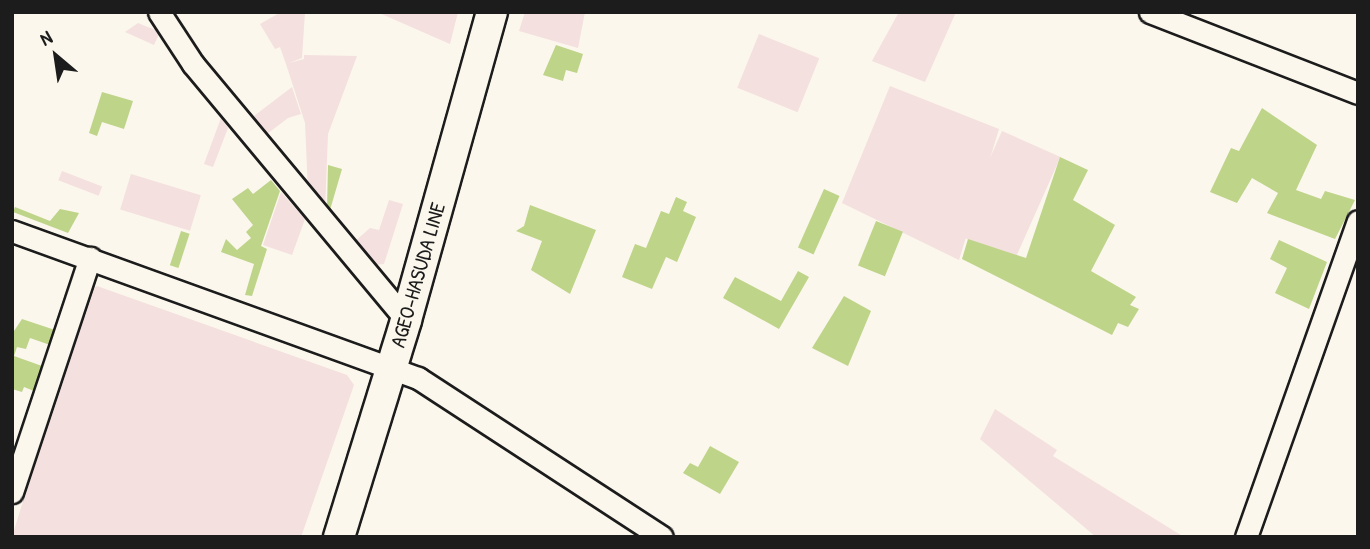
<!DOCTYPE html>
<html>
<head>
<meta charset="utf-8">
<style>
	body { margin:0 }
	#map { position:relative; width:1370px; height:549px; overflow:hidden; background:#fbf7ec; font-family:"Patrick Hand",sans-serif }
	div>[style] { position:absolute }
	.built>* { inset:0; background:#f4e0df; transform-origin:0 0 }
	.green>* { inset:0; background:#bed489; transform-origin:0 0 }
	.roads { filter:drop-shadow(2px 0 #1c1c1c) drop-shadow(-2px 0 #1c1c1c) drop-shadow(0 2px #1c1c1c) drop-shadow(0 -2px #1c1c1c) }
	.street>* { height:21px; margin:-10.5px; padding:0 10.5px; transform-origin:10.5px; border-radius:10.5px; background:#fbf7ec }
	.secondary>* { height:30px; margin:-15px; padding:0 15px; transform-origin:15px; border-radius:15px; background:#fbf7ec }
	span { translate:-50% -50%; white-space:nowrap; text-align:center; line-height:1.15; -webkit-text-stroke:7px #fbf7ec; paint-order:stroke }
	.street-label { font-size:21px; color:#1c1c1c }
	.frame { position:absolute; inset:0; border:14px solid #1c1c1c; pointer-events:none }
	.north { position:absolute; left:21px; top:21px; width:70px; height:70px; -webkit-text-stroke:5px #fbf7ec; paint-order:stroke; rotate:331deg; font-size:19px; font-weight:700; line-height:28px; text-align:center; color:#1c1c1c }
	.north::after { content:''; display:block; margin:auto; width:24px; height:32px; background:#1c1c1c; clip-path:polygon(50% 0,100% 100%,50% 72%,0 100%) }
</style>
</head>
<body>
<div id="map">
	<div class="built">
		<div style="clip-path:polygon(281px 12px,305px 12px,302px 58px,289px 63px,304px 59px,304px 55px,357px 56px,328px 134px,325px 211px,308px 191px,305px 123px,286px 64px,280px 47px,275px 49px,260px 24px)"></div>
		<div style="clip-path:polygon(377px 12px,458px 12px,450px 44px)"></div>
		<div style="clip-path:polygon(525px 12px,585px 12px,578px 48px,519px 31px)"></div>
		<div style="clip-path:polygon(899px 12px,956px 12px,925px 82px,872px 61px)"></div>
		<div style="clip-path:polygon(138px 23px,160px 32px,154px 45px,125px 32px)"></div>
		<div style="left:759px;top:34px;width:65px;height:58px;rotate:22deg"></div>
		<div style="clip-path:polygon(890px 86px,999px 129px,959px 260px,842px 203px)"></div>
		<div style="clip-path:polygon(292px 87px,301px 114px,288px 118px,263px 137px,250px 119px)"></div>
		<div style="clip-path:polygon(221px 118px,228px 128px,213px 167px,204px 164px)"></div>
		<div style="left:1002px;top:131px;width:64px;height:113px;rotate:24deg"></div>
		<div style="left:62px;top:171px;width:43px;height:10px;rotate:21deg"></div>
		<div style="left:131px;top:174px;width:73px;height:37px;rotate:17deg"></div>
		<div style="clip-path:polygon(281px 192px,305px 219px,292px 255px,263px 245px)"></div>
		<div style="clip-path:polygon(389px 200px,403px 204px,384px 264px,371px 265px,353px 243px,370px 228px,379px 230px)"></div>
		<div style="clip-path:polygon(97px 286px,347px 375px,354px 385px,301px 537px,12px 537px,88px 291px)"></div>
		<div style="clip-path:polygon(995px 409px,1057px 450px,1053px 456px,1184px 537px,1096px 537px,980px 439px)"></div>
	</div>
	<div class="green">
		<div style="clip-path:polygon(556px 45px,583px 54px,577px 73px,566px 70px,563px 81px,543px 75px)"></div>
		<div style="clip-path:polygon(102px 92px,133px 101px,124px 129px,102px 122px,97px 136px,89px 133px)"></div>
		<div style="clip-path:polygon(1262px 108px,1317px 145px,1296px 190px,1321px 199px,1325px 191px,1355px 200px,1335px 239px,1267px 213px,1278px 193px,1252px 178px,1237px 203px,1210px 192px,1231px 148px,1239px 151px)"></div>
		<div style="clip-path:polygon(1060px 157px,1088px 170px,1073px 200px,1115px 225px,1091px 271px,1136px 297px,1130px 305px,1139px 309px,1128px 327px,1118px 323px,1112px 335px,962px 259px,968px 239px,1026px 258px)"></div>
		<div style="clip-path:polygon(328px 165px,342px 169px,330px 210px,327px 210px)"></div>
		<div style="clip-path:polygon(271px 180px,280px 191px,261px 246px,267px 249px,252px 296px,245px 295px,254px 264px,221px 252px,226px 239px,237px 250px,251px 238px,246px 232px,253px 225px,232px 199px,248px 188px,253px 194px)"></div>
		<div style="left:824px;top:189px;width:17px;height:64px;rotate:24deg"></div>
		<div style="clip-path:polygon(676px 197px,687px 202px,683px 211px,696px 217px,677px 262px,666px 257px,652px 289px,622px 277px,635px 244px,646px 248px,661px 211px,669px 214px)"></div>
		<div style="clip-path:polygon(530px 205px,596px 230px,570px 294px,531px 270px,542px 241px,516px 231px,524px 226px)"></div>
		<div style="clip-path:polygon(15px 207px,50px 221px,60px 209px,79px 213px,68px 233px,13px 212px)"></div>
		<div style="left:876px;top:221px;width:29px;height:48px;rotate:22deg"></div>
		<div style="left:181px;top:231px;width:9px;height:36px;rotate:18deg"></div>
		<div style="clip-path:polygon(1279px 240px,1327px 262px,1309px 309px,1275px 293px,1287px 268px,1270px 259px)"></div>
		<div style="clip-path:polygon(798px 271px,809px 277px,779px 329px,723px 298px,735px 277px,781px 301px)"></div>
		<div style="clip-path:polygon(844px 296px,871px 311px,848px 366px,812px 348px)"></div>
		<div style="clip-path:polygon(22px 319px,55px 330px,50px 345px,30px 338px,26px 349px,17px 347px,14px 356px,42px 366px,34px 391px,24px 387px,22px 392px,12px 389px,12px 334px)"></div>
		<div style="clip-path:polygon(710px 446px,739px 462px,720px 494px,683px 473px,690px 463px,698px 467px)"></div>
	</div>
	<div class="roads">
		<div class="street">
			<div style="left:159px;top:12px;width:62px;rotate:56.8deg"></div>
			<div style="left:193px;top:64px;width:333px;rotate:50.2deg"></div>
			<div style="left:1150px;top:12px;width:223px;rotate:21.3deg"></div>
			<div style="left:12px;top:231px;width:432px;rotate:19.9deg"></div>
			<div style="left:418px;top:378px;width:291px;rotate:33.1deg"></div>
			<div style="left:12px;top:492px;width:247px;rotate:-71.6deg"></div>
			<div style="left:1246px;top:537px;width:335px;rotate:-70.5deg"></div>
		</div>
		<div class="secondary">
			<div style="left:339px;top:537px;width:227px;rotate:-72.8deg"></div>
			<div style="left:406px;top:320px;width:320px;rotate:-74.4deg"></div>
		</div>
	</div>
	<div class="street-label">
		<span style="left:418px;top:275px;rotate:-74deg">AGEO-HASUDA LINE</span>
	</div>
	<div class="frame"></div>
	<div class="north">N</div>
</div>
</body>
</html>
